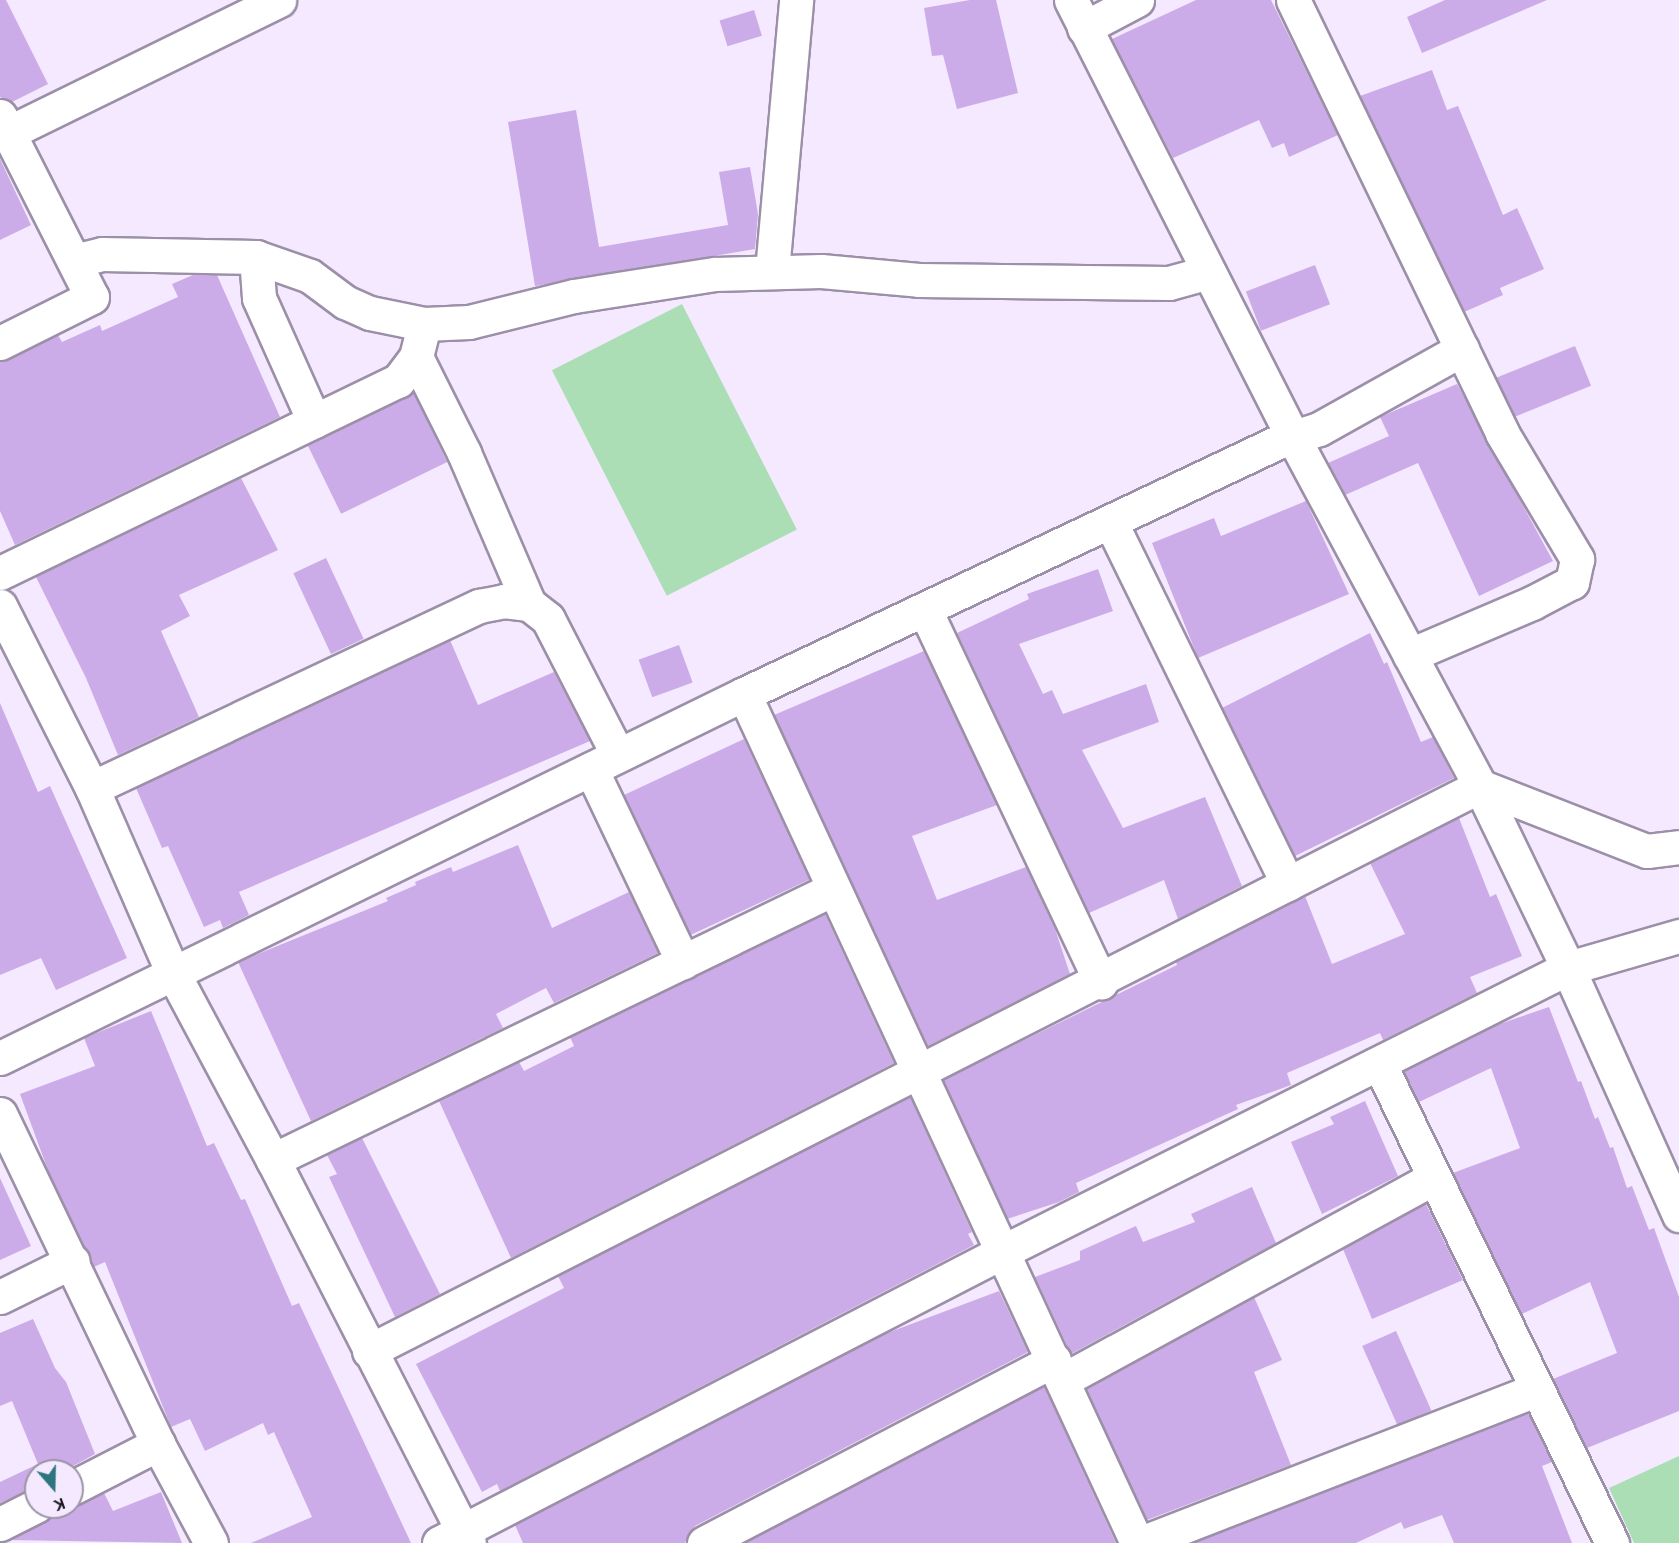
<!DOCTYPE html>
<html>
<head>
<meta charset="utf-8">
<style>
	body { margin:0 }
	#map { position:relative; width:1679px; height:1543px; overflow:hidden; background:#f4e9ff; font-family:Figtree,sans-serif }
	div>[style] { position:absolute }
	.green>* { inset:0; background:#acdeb6; transform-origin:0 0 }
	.building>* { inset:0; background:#ccace8; transform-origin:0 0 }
	.roads { filter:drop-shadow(2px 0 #9c8fa8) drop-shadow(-2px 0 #9c8fa8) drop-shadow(0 2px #9c8fa8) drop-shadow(0 -2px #9c8fa8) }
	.minor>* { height:33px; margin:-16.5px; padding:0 16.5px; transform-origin:16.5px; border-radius:16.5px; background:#fff }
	span { translate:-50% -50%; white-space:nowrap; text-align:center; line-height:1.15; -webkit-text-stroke:6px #f4e9ff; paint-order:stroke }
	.north { position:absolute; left:24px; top:1459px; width:60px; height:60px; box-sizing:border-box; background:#f4e9ff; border:2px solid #9d94a5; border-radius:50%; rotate:160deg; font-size:16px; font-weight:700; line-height:24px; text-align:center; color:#1a151e }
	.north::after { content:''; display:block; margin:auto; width:21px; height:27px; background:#2d757f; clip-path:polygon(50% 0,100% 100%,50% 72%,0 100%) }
</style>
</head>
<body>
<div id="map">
	<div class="green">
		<div style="left:682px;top:304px;width:253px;height:146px;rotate:63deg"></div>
		<div style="clip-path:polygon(1679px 1456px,1679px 1543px,1634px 1543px,1609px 1488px)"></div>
	</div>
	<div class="building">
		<div style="clip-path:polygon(0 0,6px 0,48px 84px,12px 102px,0 97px)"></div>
		<div style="clip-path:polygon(970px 0,996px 0,1018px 93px,957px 109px,943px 55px,932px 56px,924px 8px)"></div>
		<div style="clip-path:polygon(1196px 0,1271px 0,1338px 135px,1289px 157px,1284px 143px,1272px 148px,1259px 120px,1173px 158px,1112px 39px)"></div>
		<div style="clip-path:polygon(1445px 0,1547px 0,1422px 53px,1407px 17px)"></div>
		<div style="left:754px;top:10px;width:27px;height:36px;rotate:73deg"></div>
		<div style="clip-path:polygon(1432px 70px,1447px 110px,1458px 106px,1503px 215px,1517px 208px,1544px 269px,1500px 288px,1503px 295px,1464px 312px,1360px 96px)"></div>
		<div style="clip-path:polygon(576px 110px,599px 247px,728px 225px,719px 172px,750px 167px,758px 214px,755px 249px,535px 286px,508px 122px)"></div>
		<div style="clip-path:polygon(0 159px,31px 225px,0 240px)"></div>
		<div style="left:1315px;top:265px;width:42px;height:74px;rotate:69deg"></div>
		<div style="clip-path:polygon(193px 275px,217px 275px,280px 417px,15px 545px,0 511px,0 362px,58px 335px,62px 342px,100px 325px,102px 331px,178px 297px,172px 284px)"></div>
		<div style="left:1575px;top:346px;width:43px;height:85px;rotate:68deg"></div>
		<div style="clip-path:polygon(1457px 384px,1553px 561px,1479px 596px,1418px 463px,1345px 495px,1328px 463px,1389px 436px,1380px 417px)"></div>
		<div style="left:413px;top:392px;width:78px;height:118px;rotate:64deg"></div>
		<div style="clip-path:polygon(241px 478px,278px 550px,179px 595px,190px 616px,161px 631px,199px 717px,118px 755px,86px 678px,36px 577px)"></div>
		<div style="clip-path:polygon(1306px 501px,1349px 594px,1198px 658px,1152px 543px,1214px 518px,1221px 536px)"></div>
		<div style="left:326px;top:558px;width:89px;height:36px;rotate:65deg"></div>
		<div style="clip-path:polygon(1098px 569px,1113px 611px,1019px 644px,1043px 694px,1052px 690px,1063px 714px,1146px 684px,1159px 722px,1082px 750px,1123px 828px,1205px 797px,1242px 886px,1178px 919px,1164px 880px,1089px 913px,957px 633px,1029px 599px,1027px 594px)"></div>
		<div style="clip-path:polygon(1370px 633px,1384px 664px,1387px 662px,1421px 742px,1433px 737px,1454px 778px,1295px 856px,1222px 708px)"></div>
		<div style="clip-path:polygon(450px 640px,478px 705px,554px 672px,590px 741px,239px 892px,249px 915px,223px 928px,220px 920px,204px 927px,168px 846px,162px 848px,136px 788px)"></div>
		<div style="left:679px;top:645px;width:40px;height:43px;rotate:70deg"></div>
		<div style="clip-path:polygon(924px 651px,997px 805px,912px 836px,937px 900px,1026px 867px,1055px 929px,1070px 974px,928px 1046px,774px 715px)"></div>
		<div style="clip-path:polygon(0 703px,38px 792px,50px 786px,127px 958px,56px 990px,41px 958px,0 975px)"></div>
		<div style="left:744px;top:739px;width:155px;height:133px;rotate:65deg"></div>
		<div style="clip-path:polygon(1459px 818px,1490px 897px,1496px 894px,1522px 956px,1470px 977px,1477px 993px,1383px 1040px,1380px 1033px,1287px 1073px,1291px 1085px,1236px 1105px,1238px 1109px,1076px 1183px,1079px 1192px,1059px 1202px,1007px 1219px,943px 1080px,1177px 965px,1176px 962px,1305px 896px,1332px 964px,1405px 934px,1370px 863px)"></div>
		<div style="clip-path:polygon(518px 845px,552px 928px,629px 892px,658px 953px,554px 1003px,546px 988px,496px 1014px,503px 1028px,311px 1121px,238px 962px,388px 901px,386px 898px,416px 885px,415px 882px,451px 867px,453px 872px)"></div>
		<div style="clip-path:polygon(825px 914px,894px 1063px,511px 1258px,439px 1101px,519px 1062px,524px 1071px,574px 1046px,570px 1037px)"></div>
		<div style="clip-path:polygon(1549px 1007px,1578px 1082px,1581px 1081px,1595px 1119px,1598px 1117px,1610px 1148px,1613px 1147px,1627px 1188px,1632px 1186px,1649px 1230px,1654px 1228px,1679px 1297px,1679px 1411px,1587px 1448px,1553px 1379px,1617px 1353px,1590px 1282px,1522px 1314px,1453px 1173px,1520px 1148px,1491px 1068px,1419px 1102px,1404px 1071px,1491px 1027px)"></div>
		<div style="clip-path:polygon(151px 1011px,207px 1146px,214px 1143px,241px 1200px,245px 1199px,292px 1306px,299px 1303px,411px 1543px,251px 1543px,312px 1517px,274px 1432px,268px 1435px,263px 1423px,205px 1451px,190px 1419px,171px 1427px,105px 1262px,94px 1267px,49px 1173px,20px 1094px,95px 1066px,84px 1038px)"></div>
		<div style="clip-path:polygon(910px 1097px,972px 1232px,968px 1234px,974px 1245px,500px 1491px,497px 1484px,482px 1492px,416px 1364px,564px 1288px,558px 1276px)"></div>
		<div style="clip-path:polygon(1365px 1101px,1398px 1176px,1322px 1214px,1291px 1142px,1334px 1124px,1330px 1117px)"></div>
		<div style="clip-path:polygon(362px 1138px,440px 1294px,395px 1317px,329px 1177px,337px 1174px,327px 1155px)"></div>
		<div style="clip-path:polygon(0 1178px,31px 1246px,0 1260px)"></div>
		<div style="clip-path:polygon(1252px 1187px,1276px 1243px,1071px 1354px,1035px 1277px,1080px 1260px,1080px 1251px,1136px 1226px,1143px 1242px,1195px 1222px,1191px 1214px)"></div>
		<div style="clip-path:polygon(1426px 1204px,1463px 1280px,1372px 1319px,1343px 1249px)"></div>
		<div style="clip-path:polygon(999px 1291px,1028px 1352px,695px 1526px,685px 1543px,523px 1543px,515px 1525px,882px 1335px)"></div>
		<div style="clip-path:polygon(1254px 1297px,1282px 1360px,1254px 1372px,1291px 1465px,1147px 1520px,1086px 1389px)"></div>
		<div style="clip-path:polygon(33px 1319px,55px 1368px,66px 1382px,95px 1454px,64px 1471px,36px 1471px,36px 1487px,0 1503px,0 1482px,38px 1464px,12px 1401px,0 1406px,0 1333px)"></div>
		<div style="left:1396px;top:1331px;width:87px;height:37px;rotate:66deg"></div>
		<div style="clip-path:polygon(1044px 1386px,1116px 1543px,744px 1543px)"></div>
		<div style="clip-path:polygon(1528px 1413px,1552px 1462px,1542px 1466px,1572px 1543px,1454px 1543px,1442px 1515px,1404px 1529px,1401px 1522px,1356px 1543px,1193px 1543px)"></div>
		<div style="clip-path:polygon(161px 1492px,182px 1543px,9px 1540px,45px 1522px,55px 1507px,80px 1505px,104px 1493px,113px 1511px)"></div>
	</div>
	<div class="roads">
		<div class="minor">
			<div style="left:1071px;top:0;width:492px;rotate:63.1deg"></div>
			<div style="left:1294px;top:439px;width:394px;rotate:61.8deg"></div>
			<div style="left:1480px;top:786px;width:202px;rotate:64.2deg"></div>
			<div style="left:1568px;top:968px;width:271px;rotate:65.8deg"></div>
			<div style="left:1293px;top:0;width:481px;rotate:64.2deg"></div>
			<div style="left:1502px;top:433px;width:147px;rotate:59.2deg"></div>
			<div style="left:1577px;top:559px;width:24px;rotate:102deg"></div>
			<div style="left:1572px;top:582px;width:45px;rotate:152.3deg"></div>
			<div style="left:1532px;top:603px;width:133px;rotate:156.9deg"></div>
			<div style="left:1084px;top:28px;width:60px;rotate:-27.8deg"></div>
			<div style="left:0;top:116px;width:203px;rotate:63.1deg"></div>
			<div style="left:92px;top:297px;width:103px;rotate:153.4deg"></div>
			<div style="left:8px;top:133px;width:302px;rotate:-26.1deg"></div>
			<div style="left:256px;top:257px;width:41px;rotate:85.8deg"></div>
			<div style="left:259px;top:298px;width:135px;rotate:65.9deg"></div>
			<div style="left:74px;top:261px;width:29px;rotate:-14deg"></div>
			<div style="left:102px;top:254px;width:154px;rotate:1.1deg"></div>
			<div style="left:256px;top:257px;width:57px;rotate:19.4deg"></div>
			<div style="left:310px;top:276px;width:44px;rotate:36.6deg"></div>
			<div style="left:345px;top:302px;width:27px;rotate:24deg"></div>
			<div style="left:370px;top:313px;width:55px;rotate:11.5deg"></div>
			<div style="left:424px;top:324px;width:45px;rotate:-2.5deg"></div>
			<div style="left:469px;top:322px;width:108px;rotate:-13.9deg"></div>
			<div style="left:574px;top:296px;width:143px;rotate:-8.9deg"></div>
			<div style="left:715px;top:274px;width:106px;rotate:-1.6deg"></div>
			<div style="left:821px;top:271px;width:98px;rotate:5.2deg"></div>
			<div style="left:919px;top:280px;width:250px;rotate:0.7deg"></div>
			<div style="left:1169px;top:283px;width:41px;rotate:-15.4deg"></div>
			<div style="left:772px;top:271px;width:272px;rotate:-84.9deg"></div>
			<div style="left:416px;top:357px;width:107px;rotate:63.4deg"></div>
			<div style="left:464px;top:453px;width:164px;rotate:66.7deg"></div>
			<div style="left:1111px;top:523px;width:402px;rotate:63.9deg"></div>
			<div style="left:0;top:573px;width:442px;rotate:-25.8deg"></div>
			<div style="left:398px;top:381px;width:30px;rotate:-53deg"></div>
			<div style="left:416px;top:357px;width:34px;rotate:-76deg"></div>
			<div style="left:0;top:606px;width:204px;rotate:63.2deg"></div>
			<div style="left:92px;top:788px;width:202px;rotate:66.4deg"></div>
			<div style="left:173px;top:973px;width:212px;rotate:61.9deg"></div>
			<div style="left:273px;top:1160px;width:430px;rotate:62.9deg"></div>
			<div style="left:925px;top:610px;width:412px;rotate:64.7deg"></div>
			<div style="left:744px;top:694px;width:936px;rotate:65.16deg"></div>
			<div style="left:591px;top:769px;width:214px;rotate:64.5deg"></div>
			<div style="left:92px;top:788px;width:428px;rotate:-25.2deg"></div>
			<div style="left:479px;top:606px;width:25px;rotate:-11deg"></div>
			<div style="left:504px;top:601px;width:25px;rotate:7deg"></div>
			<div style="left:529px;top:604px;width:24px;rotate:38deg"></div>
			<div style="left:548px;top:619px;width:153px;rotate:62.8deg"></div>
			<div style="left:0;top:1058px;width:828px;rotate:-26.07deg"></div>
			<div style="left:744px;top:694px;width:590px;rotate:-25.26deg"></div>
			<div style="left:1278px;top:442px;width:43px;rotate:-17.6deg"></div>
			<div style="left:1319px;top:429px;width:164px;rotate:-29.2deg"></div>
			<div style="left:1379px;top:1063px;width:534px;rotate:64.11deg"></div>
			<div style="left:0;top:1114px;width:366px;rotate:64.4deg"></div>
			<div style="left:158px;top:1444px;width:112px;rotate:61.8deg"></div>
			<div style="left:273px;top:1160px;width:622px;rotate:-25.82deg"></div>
			<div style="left:0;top:1297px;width:81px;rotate:-26.3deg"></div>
			<div style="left:369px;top:1351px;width:1246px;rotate:-26.96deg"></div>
			<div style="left:1480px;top:786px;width:179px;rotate:21.3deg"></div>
			<div style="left:1647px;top:851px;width:32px;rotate:-7deg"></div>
			<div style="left:1063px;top:1380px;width:422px;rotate:-28.6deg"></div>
			<div style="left:72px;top:1488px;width:97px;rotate:-27.1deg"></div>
			<div style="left:0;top:1524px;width:40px;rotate:-26.6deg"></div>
			<div style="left:439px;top:1543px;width:634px;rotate:-27.33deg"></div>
			<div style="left:1002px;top:1252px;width:633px;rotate:-26.65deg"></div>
			<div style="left:1568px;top:968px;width:116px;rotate:-16.1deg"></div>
			<div style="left:704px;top:1543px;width:395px;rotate:-27.6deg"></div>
			<div style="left:1141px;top:1543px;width:423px;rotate:-21.2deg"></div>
		</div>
	</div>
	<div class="north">K</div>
</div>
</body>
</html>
